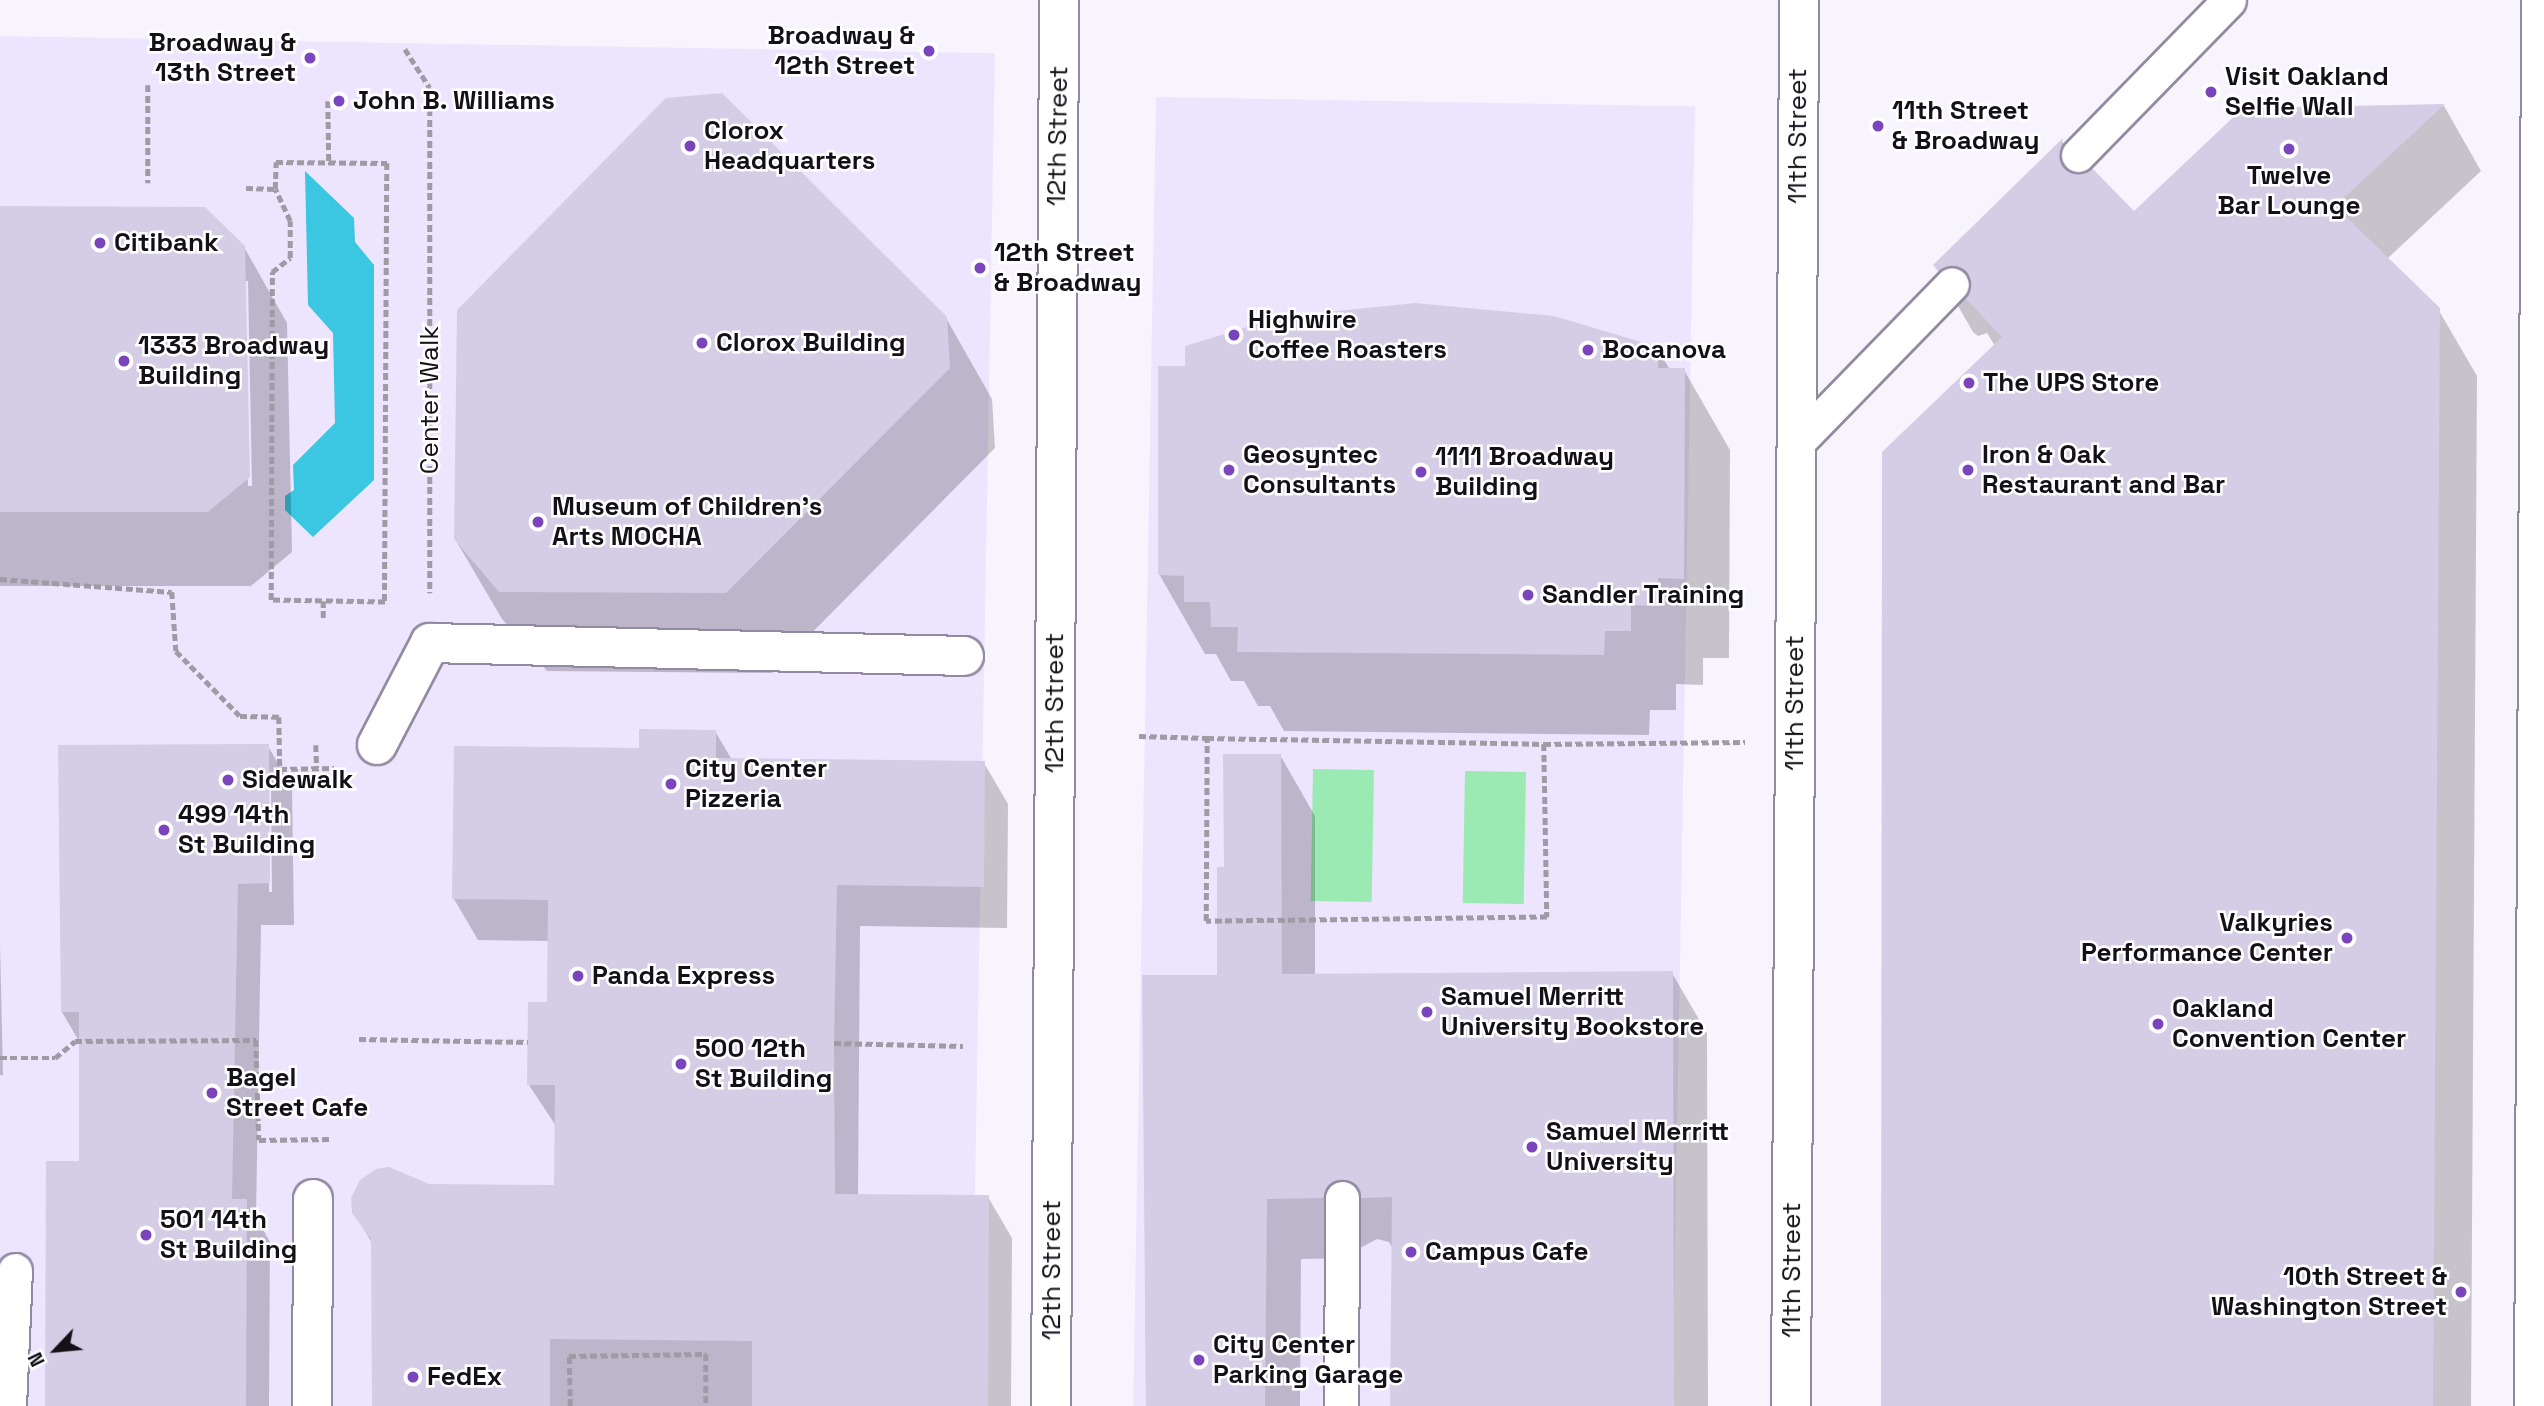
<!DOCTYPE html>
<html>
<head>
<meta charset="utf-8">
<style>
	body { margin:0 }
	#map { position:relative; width:2544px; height:1406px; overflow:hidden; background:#f8f4fe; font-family:"Space Grotesk",sans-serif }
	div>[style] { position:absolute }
	.built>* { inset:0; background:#ede4fe; transform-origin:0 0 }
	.green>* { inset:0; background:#9beab4; transform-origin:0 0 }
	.water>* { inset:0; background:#3bc6e2 }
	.shadow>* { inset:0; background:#0003 }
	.building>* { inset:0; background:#d5cce5 }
	.path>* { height:4.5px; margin-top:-2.25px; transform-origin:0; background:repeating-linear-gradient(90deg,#9e9ba4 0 7px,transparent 0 10.5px) }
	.roads { filter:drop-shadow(2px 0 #938aa2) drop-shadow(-2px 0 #938aa2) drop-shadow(0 2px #938aa2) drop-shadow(0 -2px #938aa2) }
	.service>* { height:33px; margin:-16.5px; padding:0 16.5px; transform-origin:16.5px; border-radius:16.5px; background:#fff }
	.pedestrian>* { height:38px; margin:-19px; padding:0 19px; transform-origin:19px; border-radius:19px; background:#fff }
	.minor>* { height:38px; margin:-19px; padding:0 19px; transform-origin:19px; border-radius:19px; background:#fff }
	.primary>* { height:38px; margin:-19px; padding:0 19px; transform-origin:19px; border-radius:19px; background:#fff }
	.dots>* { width:19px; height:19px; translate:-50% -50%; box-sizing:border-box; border:4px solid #fff; border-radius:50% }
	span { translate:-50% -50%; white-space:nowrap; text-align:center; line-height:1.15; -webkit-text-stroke:5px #fff; paint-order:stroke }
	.poi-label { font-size:26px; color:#131018; font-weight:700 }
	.right { translate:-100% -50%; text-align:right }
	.left { translate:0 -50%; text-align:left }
	.street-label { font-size:26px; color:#131018 }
	.north { position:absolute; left:21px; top:1315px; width:70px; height:70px; -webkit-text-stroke:5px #fff; paint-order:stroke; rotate:244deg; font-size:19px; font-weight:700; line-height:28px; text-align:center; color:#131018 }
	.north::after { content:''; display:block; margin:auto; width:24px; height:32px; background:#131018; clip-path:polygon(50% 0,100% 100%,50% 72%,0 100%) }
</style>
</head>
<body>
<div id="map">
	<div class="built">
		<div style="left:0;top:36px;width:995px;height:1370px;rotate:1deg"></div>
		<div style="left:1156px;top:97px;width:539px;height:1309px;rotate:1deg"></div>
	</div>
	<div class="green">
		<div style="left:1313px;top:769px;width:61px;height:132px;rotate:1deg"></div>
		<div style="left:1465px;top:771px;width:61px;height:132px;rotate:1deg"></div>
	</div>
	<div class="water">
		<div style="clip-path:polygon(305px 171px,354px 218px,355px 242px,374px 265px,374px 480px,313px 537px,285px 510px,285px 496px,294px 490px,293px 465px,335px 423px,333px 333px,308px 305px)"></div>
	</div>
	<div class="shadow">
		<div style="clip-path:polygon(2444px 106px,2481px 171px,2387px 259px,2438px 309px,2477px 376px,2471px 1406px,1883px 1406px,1995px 346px,1987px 333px,1978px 336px,1973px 332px,1935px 266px,2062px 141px,2081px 173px,2134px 214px,2244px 110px)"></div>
		<div style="clip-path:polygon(evenodd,0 208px,244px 247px,287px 323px,292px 552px,251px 586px,0 586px,0 208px,244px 281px,248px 281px,252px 486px,248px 486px,244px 281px)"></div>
		<div style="clip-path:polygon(946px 318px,992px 399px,995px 448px,772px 673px,547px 671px,502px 619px,455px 539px)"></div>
		<div style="clip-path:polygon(1657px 348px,1670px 370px,1684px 370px,1730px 450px,1729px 658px,1703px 658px,1703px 685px,1676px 684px,1676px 710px,1650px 710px,1649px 735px,1284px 731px,1270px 706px,1258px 706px,1244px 681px,1231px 681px,1216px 654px,1205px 654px,1159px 574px)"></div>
		<div style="clip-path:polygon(715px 731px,732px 760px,984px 763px,1008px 804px,1007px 928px,860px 926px,858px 1196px,988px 1197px,1012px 1238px,1011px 1406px,374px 1406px,373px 1245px,354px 1212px,429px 1185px,556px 1186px,556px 1126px,529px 1085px,549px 1004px,549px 941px,478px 940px,454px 899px,640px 750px)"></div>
		<div style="clip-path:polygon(evenodd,268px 746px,292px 788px,294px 925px,261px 925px,256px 1217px,270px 1242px,269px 1406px,47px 1406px,80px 1163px,80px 1043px,62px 1012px,268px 746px,268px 786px,271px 786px,272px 892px,269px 892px,268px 786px)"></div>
		<div style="clip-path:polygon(1280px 755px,1315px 816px,1315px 976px,1672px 973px,1707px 1033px,1708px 1406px,1392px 1406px,1393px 1249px,1389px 1242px,1377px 1239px,1360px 1248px,1357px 1258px,1301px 1259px,1300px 1406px,1146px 1406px,1144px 977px,1219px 976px,1226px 868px)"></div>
		<div style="clip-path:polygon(0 943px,3px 1075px,0 1075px)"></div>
	</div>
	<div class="building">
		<div style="clip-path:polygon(722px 93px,947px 317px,950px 368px,726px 593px,499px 592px,454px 539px,457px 310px,666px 98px)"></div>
		<div style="clip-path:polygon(2445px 104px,2335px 206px,2440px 308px,2433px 1406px,1881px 1406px,1882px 452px,2002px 337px,1965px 298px,1971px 288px,1966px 271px,1956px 265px,1938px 271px,1933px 265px,2063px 138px,2059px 160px,2064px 168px,2074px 174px,2092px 168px,2134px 211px,2243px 108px)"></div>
		<div style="clip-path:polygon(0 206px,205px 207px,245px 246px,250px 477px,208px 512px,0 512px)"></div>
		<div style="clip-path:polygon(1415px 303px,1554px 316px,1658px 347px,1658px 368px,1685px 368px,1684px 579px,1658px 578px,1658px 606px,1631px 605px,1631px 631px,1605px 631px,1604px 655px,1237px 652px,1238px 627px,1211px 627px,1210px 602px,1184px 602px,1184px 576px,1158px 575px,1158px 366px,1185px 366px,1185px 346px,1280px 317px)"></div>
		<div style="clip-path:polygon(639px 729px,716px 730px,716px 758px,985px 761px,984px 887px,837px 885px,834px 1043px,835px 1194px,989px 1195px,988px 1406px,752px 1406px,752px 1341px,550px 1339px,550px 1406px,372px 1406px,371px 1239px,352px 1213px,351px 1198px,360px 1180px,376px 1169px,389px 1167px,429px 1184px,554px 1185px,555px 1085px,527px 1085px,528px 1002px,547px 1002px,548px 900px,452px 899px,454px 746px,639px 748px)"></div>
		<div style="clip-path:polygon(269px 744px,270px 883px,238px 884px,232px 1199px,247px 1199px,246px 1406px,45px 1406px,46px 1161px,79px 1161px,79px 1012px,61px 1012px,58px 745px)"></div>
		<div style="clip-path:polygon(1223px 754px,1281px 754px,1282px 974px,1673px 971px,1674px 1406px,1390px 1406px,1392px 1197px,1361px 1198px,1358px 1188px,1343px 1179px,1332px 1182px,1323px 1198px,1267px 1199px,1265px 1406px,1146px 1406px,1142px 975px,1217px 975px,1217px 867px,1224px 867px)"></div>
	</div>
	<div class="path">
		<div style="left:405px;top:49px;width:46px;rotate:57.3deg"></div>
		<div style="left:430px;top:88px;width:505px;rotate:90deg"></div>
		<div style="left:148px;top:85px;width:98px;rotate:90deg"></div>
		<div style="left:328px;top:101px;width:62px;rotate:89.1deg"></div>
		<div style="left:276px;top:162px;width:111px;rotate:0.5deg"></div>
		<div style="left:387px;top:163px;width:439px;rotate:90.3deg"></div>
		<div style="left:385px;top:602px;width:114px;rotate:-179deg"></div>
		<div style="left:271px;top:600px;width:328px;rotate:-89.8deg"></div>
		<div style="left:272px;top:272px;width:23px;rotate:-38deg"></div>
		<div style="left:290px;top:258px;width:37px;rotate:-90deg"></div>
		<div style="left:290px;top:221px;width:35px;rotate:-115deg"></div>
		<div style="left:275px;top:189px;width:27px;rotate:-88deg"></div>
		<div style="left:246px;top:188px;width:29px;rotate:2deg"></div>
		<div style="left:0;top:579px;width:172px;rotate:4.3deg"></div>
		<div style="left:172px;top:592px;width:59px;rotate:86.1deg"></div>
		<div style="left:176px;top:651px;width:91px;rotate:45.4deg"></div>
		<div style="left:240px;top:716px;width:39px;rotate:1deg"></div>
		<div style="left:279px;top:717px;width:52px;rotate:88.9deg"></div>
		<div style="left:280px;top:769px;width:54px;rotate:-1.1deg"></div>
		<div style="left:323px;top:618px;width:17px;rotate:-90deg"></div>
		<div style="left:1139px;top:736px;width:68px;rotate:1.7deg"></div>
		<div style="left:1207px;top:738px;width:337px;rotate:1deg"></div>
		<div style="left:1544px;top:744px;width:173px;rotate:89deg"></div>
		<div style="left:1547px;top:917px;width:341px;rotate:179.3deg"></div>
		<div style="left:1206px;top:921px;width:183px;rotate:-89.7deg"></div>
		<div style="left:1544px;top:744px;width:201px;rotate:-0.6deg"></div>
		<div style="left:316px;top:745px;width:23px;rotate:88deg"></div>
		<div style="left:359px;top:1039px;width:169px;rotate:1deg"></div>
		<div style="left:834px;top:1043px;width:129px;rotate:1.3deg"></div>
		<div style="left:0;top:1058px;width:55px"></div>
		<div style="left:55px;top:1058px;width:26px;rotate:-40deg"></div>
		<div style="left:75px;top:1041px;width:181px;rotate:-0.3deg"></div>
		<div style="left:256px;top:1040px;width:100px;rotate:88.3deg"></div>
		<div style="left:259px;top:1140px;width:73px;rotate:-0.8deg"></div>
		<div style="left:570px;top:1406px;width:50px;rotate:-91.1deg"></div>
		<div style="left:569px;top:1356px;width:137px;rotate:-0.8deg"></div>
		<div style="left:706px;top:1354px;width:52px;rotate:90deg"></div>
	</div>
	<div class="roads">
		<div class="service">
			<div style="left:2078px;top:155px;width:216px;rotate:-45.7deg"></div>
			<div style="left:1796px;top:444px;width:223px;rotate:-45.7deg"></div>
			<div style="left:9px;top:1406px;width:136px;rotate:-87.5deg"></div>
			<div style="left:1341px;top:1406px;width:208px;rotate:-89.7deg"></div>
		</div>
		<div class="pedestrian">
			<div style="left:377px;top:745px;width:115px;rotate:-62.5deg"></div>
			<div style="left:430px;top:643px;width:534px;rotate:1.39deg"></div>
			<div style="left:312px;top:1406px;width:207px;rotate:-89.7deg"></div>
		</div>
		<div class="minor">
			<div style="left:2534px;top:1406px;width:1406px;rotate:-89.71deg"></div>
		</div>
		<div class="primary">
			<div style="left:1051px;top:1406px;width:1406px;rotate:-89.67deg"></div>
			<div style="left:1791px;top:1406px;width:1406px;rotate:-89.67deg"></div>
		</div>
	</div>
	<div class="dots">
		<div style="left:929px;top:51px;background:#7a45bc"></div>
		<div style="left:310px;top:58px;background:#7a45bc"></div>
		<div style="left:2211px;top:92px;background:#7a45bc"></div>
		<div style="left:339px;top:101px;background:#7a45bc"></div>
		<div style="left:1878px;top:126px;background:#7a45bc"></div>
		<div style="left:690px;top:146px;background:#7a45bc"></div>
		<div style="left:2289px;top:149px;background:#7a45bc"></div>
		<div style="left:100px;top:243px;background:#7a45bc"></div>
		<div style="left:980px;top:268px;background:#7a45bc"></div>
		<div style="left:1234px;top:335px;background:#7a45bc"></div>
		<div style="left:702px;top:343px;background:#7a45bc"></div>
		<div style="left:1588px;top:350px;background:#7a45bc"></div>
		<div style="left:124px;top:361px;background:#7a45bc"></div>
		<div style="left:1969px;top:383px;background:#7a45bc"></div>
		<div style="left:1229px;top:470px;background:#7a45bc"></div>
		<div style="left:1968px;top:470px;background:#7a45bc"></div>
		<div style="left:1421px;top:472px;background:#7a45bc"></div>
		<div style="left:538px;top:522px;background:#7a45bc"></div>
		<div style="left:1528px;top:595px;background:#7a45bc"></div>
		<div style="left:228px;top:780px;background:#7a45bc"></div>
		<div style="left:671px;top:784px;background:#7a45bc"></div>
		<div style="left:164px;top:830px;background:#7a45bc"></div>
		<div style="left:2347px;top:938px;background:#7a45bc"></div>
		<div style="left:578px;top:976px;background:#7a45bc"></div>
		<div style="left:1427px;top:1012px;background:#7a45bc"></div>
		<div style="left:2158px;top:1024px;background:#7a45bc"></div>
		<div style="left:681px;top:1064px;background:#7a45bc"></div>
		<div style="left:212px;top:1093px;background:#7a45bc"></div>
		<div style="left:1532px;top:1147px;background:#7a45bc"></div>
		<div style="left:146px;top:1235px;background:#7a45bc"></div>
		<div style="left:1411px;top:1252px;background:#7a45bc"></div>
		<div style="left:2461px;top:1292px;background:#7a45bc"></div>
		<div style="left:1199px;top:1360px;background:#7a45bc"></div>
		<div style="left:413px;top:1377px;background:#7a45bc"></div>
	</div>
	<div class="poi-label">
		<span class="right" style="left:915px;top:51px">Broadway &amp;<br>12th Street</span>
		<span class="right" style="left:296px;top:58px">Broadway &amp;<br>13th Street</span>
		<span class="left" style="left:2225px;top:92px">Visit Oakland<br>Selfie Wall</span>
		<span class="left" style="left:353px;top:101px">John B. Williams</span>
		<span class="left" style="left:1892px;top:126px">11th Street<br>&amp; Broadway</span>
		<span class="left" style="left:704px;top:146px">Clorox<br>Headquarters</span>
		<span style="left:2289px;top:191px">Twelve<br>Bar Lounge</span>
		<span class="left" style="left:114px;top:243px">Citibank</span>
		<span class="left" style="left:994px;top:268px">12th Street<br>&amp; Broadway</span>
		<span class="left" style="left:1248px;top:335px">Highwire<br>Coffee Roasters</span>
		<span class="left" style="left:716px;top:343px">Clorox Building</span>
		<span class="left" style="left:138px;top:361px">1333 Broadway<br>Building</span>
		<span class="left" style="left:1602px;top:350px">Bocanova</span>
		<span class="left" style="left:1983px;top:383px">The UPS Store</span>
		<span class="left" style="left:1243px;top:470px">Geosyntec<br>Consultants</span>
		<span class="left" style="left:1982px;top:470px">Iron &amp; Oak<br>Restaurant and Bar</span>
		<span class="left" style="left:1435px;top:472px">1111 Broadway<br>Building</span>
		<span class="left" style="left:552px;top:522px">Museum of Children's<br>Arts MOCHA</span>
		<span class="left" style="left:1542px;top:595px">Sandler Training</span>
		<span class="left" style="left:685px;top:784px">City Center<br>Pizzeria</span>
		<span class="left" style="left:242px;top:780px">Sidewalk</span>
		<span class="left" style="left:178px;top:830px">499 14th<br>St Building</span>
		<span class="right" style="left:2333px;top:938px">Valkyries<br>Performance Center</span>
		<span class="left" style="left:592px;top:976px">Panda Express</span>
		<span class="left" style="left:1441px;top:1012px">Samuel Merritt<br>University Bookstore</span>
		<span class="left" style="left:2172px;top:1024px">Oakland<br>Convention Center</span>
		<span class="left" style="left:695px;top:1064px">500 12th<br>St Building</span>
		<span class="left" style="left:226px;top:1093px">Bagel<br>Street Cafe</span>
		<span class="left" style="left:1546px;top:1147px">Samuel Merritt<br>University</span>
		<span class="left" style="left:160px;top:1235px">501 14th<br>St Building</span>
		<span class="left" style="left:1425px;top:1252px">Campus Cafe</span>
		<span class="right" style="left:2447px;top:1292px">10th Street &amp;<br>Washington Street</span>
		<span class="left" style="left:1213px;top:1360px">City Center<br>Parking Garage</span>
		<span class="left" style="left:427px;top:1377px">FedEx</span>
	</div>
	<div class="street-label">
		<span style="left:1058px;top:136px;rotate:-89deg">12th Street</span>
		<span style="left:1798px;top:136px;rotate:-90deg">11th Street</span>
		<span style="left:430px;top:400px;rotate:-90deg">Center Walk</span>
		<span style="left:1055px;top:703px;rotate:-90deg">12th Street</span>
		<span style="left:1795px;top:703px;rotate:-90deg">11th Street</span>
		<span style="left:1052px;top:1270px;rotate:-90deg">12th Street</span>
		<span style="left:1792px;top:1270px;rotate:-90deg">11th Street</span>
	</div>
	<div class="north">N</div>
</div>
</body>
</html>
